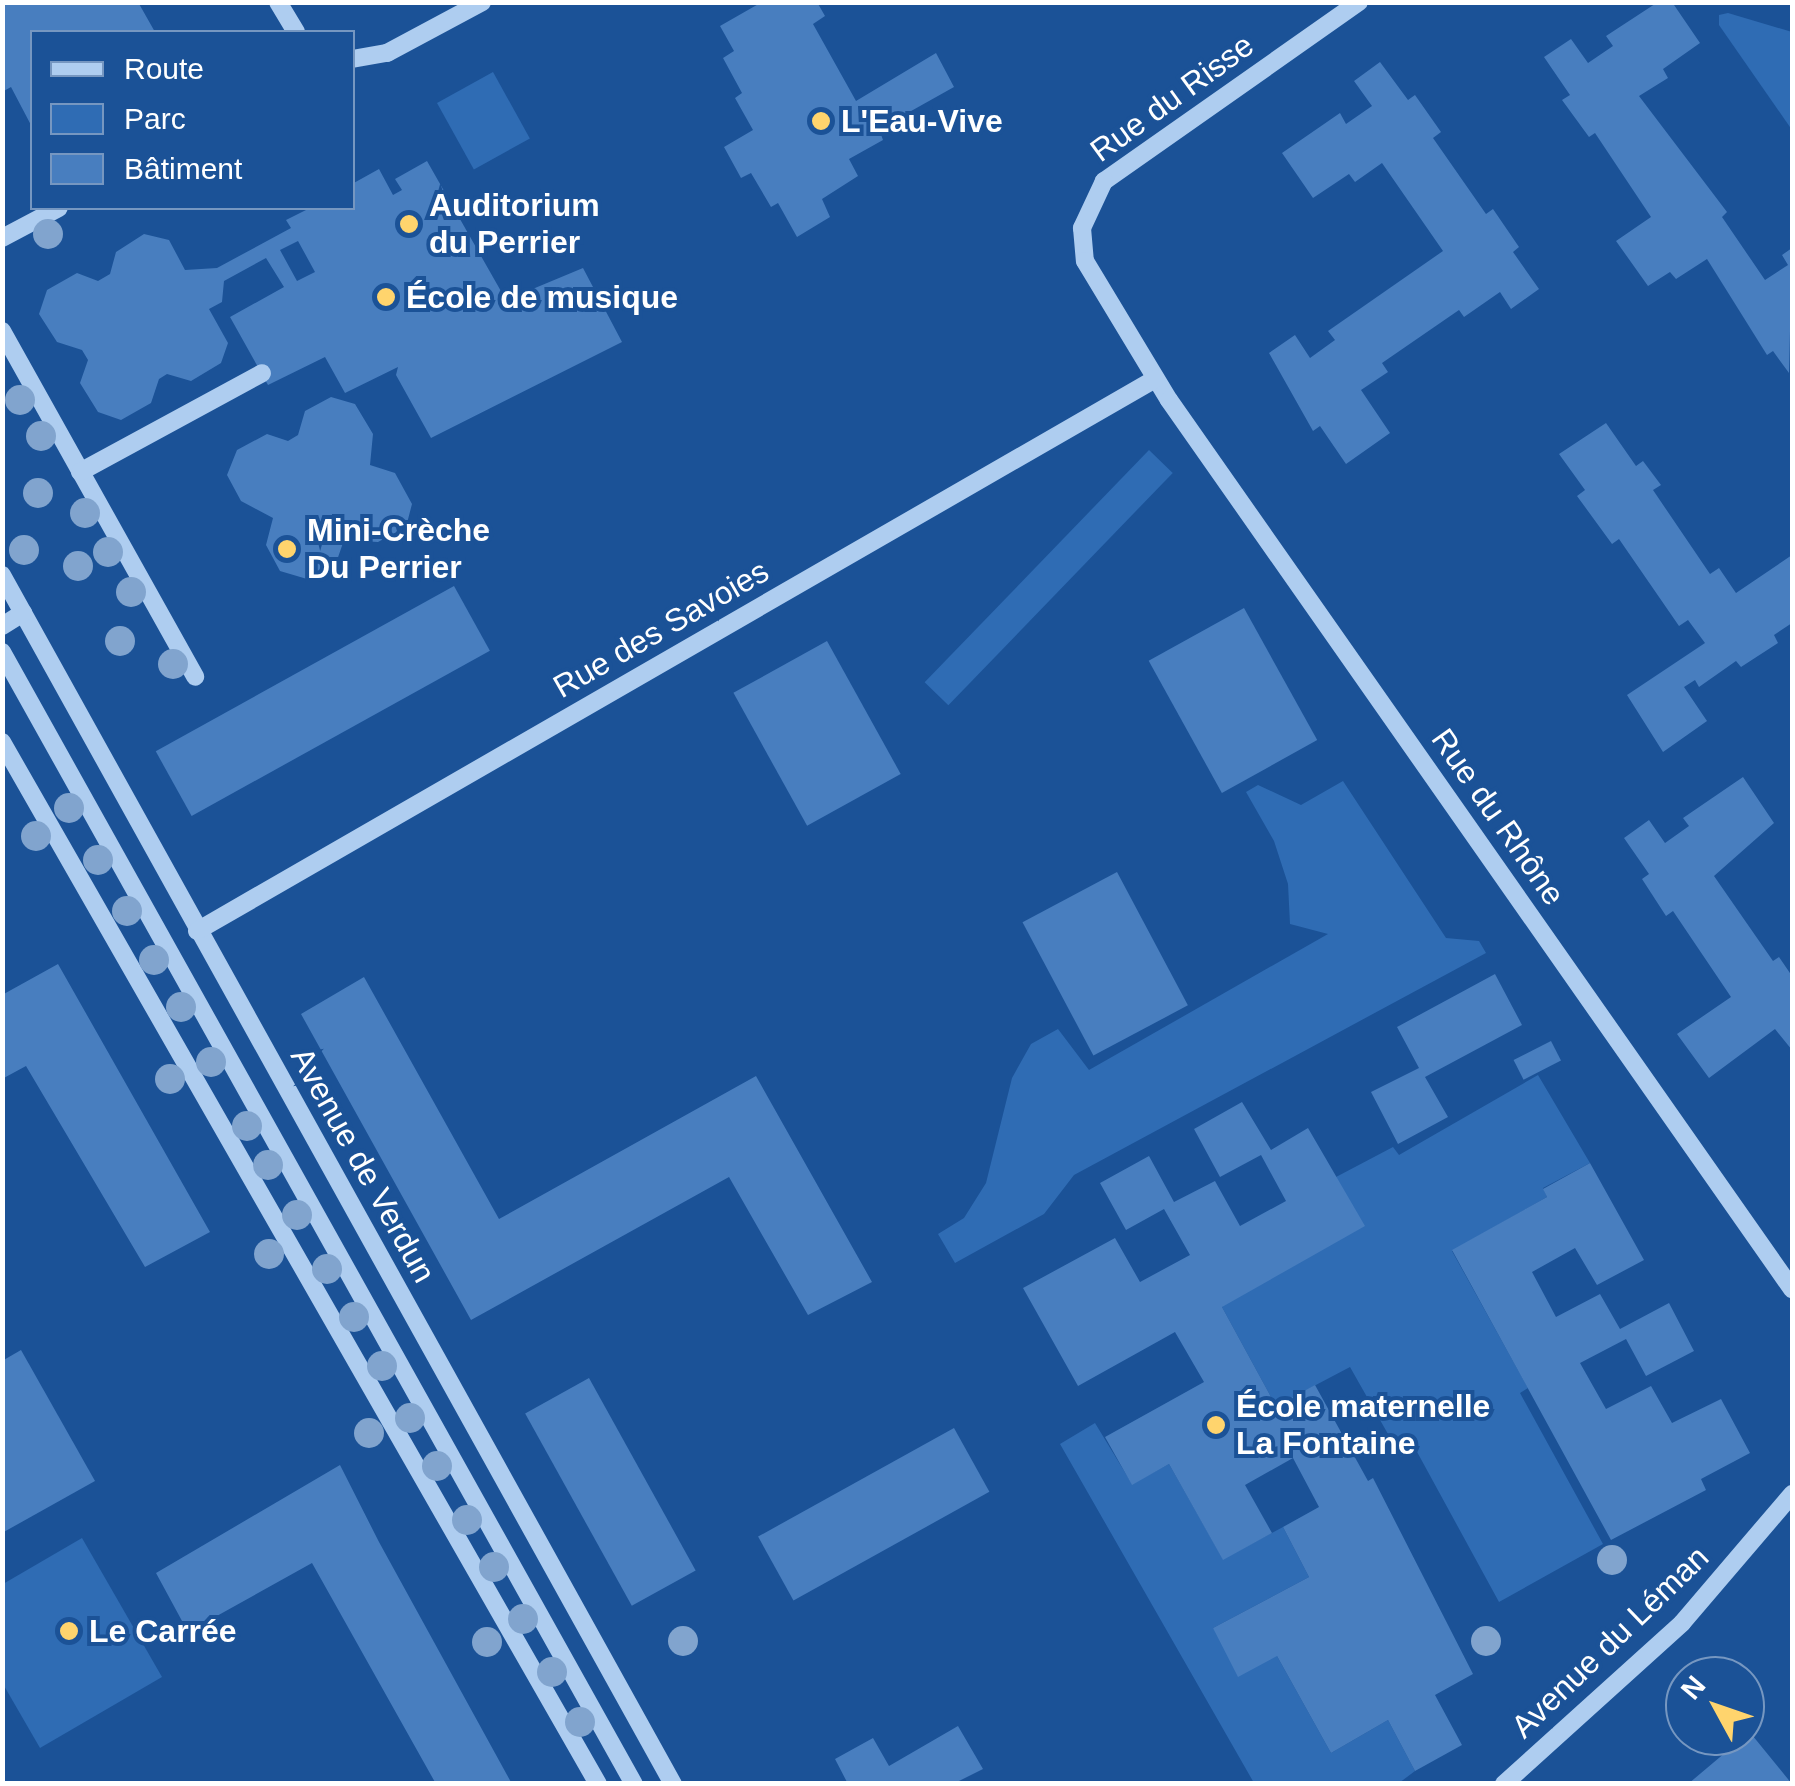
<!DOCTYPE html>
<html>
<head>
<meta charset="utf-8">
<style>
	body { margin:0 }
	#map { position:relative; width:1795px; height:1786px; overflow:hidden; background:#1b5297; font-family:Helvetica,sans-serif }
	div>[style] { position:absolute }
	.green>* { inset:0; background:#2f6cb4; transform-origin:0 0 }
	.building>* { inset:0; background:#487ebf; transform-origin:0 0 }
	.minor>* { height:18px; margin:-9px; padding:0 9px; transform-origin:9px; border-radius:9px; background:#aecdf0 }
	.trees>* { width:30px; height:30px; margin:-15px; border-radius:50%; background:#81a4ce }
	.dots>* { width:28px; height:28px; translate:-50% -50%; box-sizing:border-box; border:5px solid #1b5297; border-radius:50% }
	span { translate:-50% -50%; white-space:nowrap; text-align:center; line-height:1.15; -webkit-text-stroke:8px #1b5297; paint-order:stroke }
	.street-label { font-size:32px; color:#fff }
	.poi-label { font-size:32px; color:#fff; font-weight:700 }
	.left { translate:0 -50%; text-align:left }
	.frame { position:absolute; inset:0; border:5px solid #fff; pointer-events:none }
	.legend { position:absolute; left:30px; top:30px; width:325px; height:180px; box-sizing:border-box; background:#1b5297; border:2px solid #7697c1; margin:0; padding:12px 18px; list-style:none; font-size:30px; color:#fff }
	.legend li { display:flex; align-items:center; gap:20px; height:50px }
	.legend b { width:50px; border:2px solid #7697c1 }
	.north { position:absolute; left:1665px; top:1656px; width:100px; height:100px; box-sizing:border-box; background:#1b5297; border:2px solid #7697c1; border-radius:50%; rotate:310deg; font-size:28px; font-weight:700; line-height:40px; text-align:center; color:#fff }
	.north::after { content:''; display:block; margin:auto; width:35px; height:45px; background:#ffd46d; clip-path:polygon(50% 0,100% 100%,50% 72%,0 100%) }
</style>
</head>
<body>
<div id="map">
	<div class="green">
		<div style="clip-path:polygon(1728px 13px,1792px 32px,1792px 130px,1719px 25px,1719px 15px)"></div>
		<div style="left:493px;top:72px;width:76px;height:64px;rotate:61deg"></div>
		<div style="left:1149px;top:450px;width:33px;height:323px;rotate:44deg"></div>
		<div style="clip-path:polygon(1343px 781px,1446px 938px,1479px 941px,1486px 953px,1074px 1175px,1044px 1214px,955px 1263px,938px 1234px,964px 1218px,986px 1183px,1012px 1078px,1031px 1044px,1058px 1029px,1089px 1070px,1328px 934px,1290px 924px,1288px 884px,1274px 841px,1246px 792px,1258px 785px,1301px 805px)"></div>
		<div style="clip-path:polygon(1538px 1075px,1590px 1163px,1543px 1188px,1547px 1197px,1452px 1251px,1528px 1388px,1520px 1393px,1603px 1544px,1499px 1602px,1416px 1450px,1401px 1457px,1350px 1367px,1276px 1406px,1222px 1307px,1336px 1177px,1393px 1147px,1399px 1155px)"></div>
		<div style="clip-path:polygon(1095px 1423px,1132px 1484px,1169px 1464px,1223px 1559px,1283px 1527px,1309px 1577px,1213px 1628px,1277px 1656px,1331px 1753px,1388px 1720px,1415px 1771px,1399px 1783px,1254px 1783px,1060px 1444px)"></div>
		<div style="clip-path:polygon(82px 1538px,162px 1677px,40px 1748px,3px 1684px,3px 1584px)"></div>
	</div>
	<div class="building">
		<div style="clip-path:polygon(2px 2px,138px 2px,155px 32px,32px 32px,32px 127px,11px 87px,2px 92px)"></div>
		<div style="clip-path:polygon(762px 2px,817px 2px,825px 16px,813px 24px,856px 101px,936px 53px,954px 87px,879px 129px,883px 140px,849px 159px,858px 176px,822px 199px,830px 217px,797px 237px,778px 203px,771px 207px,751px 173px,741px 178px,724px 147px,753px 130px,735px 98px,742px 93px,723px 58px,734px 51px,720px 26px)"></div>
		<div style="clip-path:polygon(1658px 2px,1672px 2px,1700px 43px,1663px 69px,1668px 78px,1639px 96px,1727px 212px,1722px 217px,1765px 280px,1788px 265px,1782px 255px,1792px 248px,1789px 373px,1773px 351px,1767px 355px,1707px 259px,1676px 279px,1670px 272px,1648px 286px,1616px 241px,1651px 217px,1595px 133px,1589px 137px,1562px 100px,1570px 95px,1544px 57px,1571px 39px,1588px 63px,1613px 46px,1606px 36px)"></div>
		<div style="clip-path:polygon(1380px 62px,1408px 100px,1415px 95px,1441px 132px,1433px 138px,1486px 214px,1493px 209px,1519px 247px,1513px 252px,1539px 289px,1511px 309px,1500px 292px,1464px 317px,1459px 310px,1382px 363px,1388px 372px,1361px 390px,1390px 433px,1346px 464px,1320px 426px,1313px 431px,1269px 353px,1295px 335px,1310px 358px,1335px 340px,1328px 331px,1443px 251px,1382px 163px,1355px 182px,1349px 174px,1313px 198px,1282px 153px,1340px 113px,1346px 124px,1372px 106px,1354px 81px)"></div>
		<div style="clip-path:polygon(evenodd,427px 161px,506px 300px,583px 268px,622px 342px,431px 438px,396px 375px,398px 367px,345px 393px,325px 357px,268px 385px,230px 317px,284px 287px,266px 258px,224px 281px,222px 302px,209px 309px,228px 343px,221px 363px,191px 381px,167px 374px,159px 379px,151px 403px,121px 420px,98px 412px,80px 383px,88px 360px,82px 350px,57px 342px,39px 314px,47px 290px,77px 273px,98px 281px,110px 274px,116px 252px,144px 234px,169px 240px,185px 270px,217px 268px,291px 228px,286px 220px,310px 208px,352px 208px,352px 184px,379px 169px,393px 195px,402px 190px,395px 179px,427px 161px,298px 241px,315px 272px,297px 281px,280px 250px,298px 241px)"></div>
		<div style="clip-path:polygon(331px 397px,355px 404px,373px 434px,370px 465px,395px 473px,412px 504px,406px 527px,378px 542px,344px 540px,335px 566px,307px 579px,280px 571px,266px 545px,273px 518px,241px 501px,227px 475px,237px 450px,267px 434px,288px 441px,298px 435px,305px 411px)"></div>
		<div style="clip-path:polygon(1606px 423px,1636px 466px,1643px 461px,1661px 485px,1653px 490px,1710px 574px,1719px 568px,1736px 593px,1792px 555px,1792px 623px,1774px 635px,1778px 643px,1741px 667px,1736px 661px,1699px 687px,1695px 680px,1684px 687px,1707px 721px,1663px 752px,1627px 695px,1705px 643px,1688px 620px,1679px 626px,1619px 539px,1612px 544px,1577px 496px,1585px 490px,1559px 454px)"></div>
		<div style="left:454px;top:586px;width:74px;height:341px;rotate:61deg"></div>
		<div style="left:1244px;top:608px;width:151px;height:109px;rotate:61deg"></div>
		<div style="left:827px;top:641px;width:152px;height:107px;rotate:61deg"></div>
		<div style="clip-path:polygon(1743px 777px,1774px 823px,1714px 876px,1773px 961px,1779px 957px,1792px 976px,1792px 1050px,1775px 1029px,1709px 1078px,1677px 1034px,1731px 997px,1673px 911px,1666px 916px,1642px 879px,1649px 874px,1624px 838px,1649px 820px,1665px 843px,1689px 826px,1683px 818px)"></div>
		<div style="left:1117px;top:872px;width:151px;height:107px;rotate:62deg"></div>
		<div style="clip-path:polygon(58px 964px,210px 1232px,145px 1267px,26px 1066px,2px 1079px,2px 995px)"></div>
		<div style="clip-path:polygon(1495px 974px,1522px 1025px,1425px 1077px,1448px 1117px,1398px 1144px,1371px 1092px,1419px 1068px,1397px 1027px)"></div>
		<div style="clip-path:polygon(364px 977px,499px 1219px,756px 1076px,872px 1282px,808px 1315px,729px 1177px,471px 1320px,301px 1014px)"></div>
		<div style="left:1551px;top:1041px;width:22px;height:42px;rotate:63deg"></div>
		<div style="clip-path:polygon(1242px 1102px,1271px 1150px,1308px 1128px,1365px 1226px,1222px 1307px,1276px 1406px,1315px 1385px,1368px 1481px,1373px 1478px,1473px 1674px,1435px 1695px,1462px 1745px,1415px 1771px,1388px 1720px,1331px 1753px,1277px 1656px,1238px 1677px,1213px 1628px,1309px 1577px,1283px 1527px,1319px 1507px,1293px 1458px,1245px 1485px,1272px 1533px,1223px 1560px,1169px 1464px,1132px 1485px,1105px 1437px,1204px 1382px,1175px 1332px,1078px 1386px,1023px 1288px,1115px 1238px,1140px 1282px,1190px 1255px,1164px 1209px,1126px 1230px,1100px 1183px,1149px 1156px,1174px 1202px,1215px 1181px,1240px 1226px,1286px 1201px,1261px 1155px,1220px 1177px,1194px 1129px)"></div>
		<div style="clip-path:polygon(1590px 1163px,1644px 1260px,1597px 1285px,1575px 1248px,1532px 1272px,1556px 1317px,1600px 1294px,1620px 1329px,1669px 1303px,1694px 1351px,1646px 1376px,1626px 1339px,1580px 1363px,1606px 1409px,1651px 1386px,1672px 1423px,1721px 1399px,1750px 1453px,1701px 1479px,1706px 1490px,1611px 1540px,1452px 1250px,1547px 1197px,1543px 1189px)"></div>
		<div style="clip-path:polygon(21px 1350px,95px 1481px,2px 1533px,2px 1361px)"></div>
		<div style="left:589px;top:1378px;width:220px;height:73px;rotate:61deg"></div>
		<div style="left:954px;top:1428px;width:73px;height:224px;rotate:61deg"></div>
		<div style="clip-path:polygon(340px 1465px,379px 1542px,512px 1784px,436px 1784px,312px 1563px,188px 1632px,156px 1573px)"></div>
		<div style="clip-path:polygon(958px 1726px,983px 1769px,953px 1784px,848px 1784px,835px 1759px,873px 1738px,889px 1766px)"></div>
		<div style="clip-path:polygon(1748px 1730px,1792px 1784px,1688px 1784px,1745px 1736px)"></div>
	</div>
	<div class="minor">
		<div style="left:278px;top:2px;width:35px;rotate:59deg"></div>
		<div style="left:1359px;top:2px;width:312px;rotate:144.9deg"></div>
		<div style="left:1104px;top:181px;width:52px;rotate:115.1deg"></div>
		<div style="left:1082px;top:228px;width:33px;rotate:85deg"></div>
		<div style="left:1085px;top:261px;width:162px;rotate:58.9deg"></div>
		<div style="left:1169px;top:400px;width:1086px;rotate:54.98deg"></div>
		<div style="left:352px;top:59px;width:36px;rotate:-10deg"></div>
		<div style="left:387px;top:53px;width:108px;rotate:-28.2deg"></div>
		<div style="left:2px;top:238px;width:64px;rotate:-27.8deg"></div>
		<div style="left:2px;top:331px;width:396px;rotate:60.8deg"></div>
		<div style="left:80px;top:472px;width:207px;rotate:-28.5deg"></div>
		<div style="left:2px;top:575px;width:1383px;rotate:60.97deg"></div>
		<div style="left:2px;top:626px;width:25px;rotate:-32deg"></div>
		<div style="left:2px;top:652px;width:1296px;rotate:60.83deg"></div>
		<div style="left:2px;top:742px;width:1200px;rotate:60.23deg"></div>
		<div style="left:197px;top:931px;width:1106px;rotate:-29.95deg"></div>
		<div style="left:1504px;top:1784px;width:240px;rotate:-42.1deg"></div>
		<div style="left:1682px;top:1623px;width:170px;rotate:-49.5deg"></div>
	</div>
	<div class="trees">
		<div style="left:48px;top:234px"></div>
		<div style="left:20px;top:400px"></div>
		<div style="left:41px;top:436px"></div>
		<div style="left:38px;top:493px"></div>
		<div style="left:85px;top:513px"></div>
		<div style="left:24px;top:550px"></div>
		<div style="left:108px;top:552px"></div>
		<div style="left:78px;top:566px"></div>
		<div style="left:131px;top:592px"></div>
		<div style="left:120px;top:641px"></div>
		<div style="left:173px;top:664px"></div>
		<div style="left:69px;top:808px"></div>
		<div style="left:36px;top:836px"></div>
		<div style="left:98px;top:860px"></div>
		<div style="left:127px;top:911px"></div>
		<div style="left:154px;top:960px"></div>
		<div style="left:181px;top:1007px"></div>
		<div style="left:211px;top:1062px"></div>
		<div style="left:170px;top:1079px"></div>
		<div style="left:247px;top:1126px"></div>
		<div style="left:268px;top:1165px"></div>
		<div style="left:297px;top:1215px"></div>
		<div style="left:269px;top:1254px"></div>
		<div style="left:327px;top:1269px"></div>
		<div style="left:354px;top:1317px"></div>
		<div style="left:382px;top:1366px"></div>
		<div style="left:410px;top:1418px"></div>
		<div style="left:369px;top:1433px"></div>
		<div style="left:437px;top:1466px"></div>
		<div style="left:467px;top:1520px"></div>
		<div style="left:1612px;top:1560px"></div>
		<div style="left:494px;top:1567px"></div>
		<div style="left:523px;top:1619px"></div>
		<div style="left:683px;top:1641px"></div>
		<div style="left:1486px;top:1641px"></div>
		<div style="left:487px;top:1642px"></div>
		<div style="left:552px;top:1672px"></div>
		<div style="left:580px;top:1722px"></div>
	</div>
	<div class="dots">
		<div style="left:821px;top:121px;background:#ffd46d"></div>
		<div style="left:409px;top:224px;background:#ffd46d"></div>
		<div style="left:386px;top:297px;background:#ffd46d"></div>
		<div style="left:287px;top:549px;background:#ffd46d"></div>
		<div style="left:1216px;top:1425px;background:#ffd46d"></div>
		<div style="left:69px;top:1631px;background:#ffd46d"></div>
	</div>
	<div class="street-label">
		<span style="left:1172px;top:98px;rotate:-36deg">Rue du Risse</span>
		<span style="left:661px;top:629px;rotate:-30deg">Rue des Savoies</span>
		<span style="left:1498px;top:817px;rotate:55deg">Rue du Rhône</span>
		<span style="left:363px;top:1165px;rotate:61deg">Avenue de Verdun</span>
		<span style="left:1610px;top:1642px;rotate:-44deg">Avenue du Léman</span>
	</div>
	<div class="poi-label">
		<span class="left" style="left:841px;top:121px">L'Eau-Vive</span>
		<span class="left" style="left:429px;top:224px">Auditorium<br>du Perrier</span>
		<span class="left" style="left:406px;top:297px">École de musique</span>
		<span class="left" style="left:307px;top:549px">Mini-Crèche<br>Du Perrier</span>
		<span class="left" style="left:1236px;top:1425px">École maternelle<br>La Fontaine</span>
		<span class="left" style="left:89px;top:1631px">Le Carrée</span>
	</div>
	<div class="frame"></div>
	<ul class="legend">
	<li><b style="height:12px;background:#aecdf0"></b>Route</li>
	<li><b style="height:28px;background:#2f6cb4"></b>Parc</li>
	<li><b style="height:28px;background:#487ebf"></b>Bâtiment</li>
	</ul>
	<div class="north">N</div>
</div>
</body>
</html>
